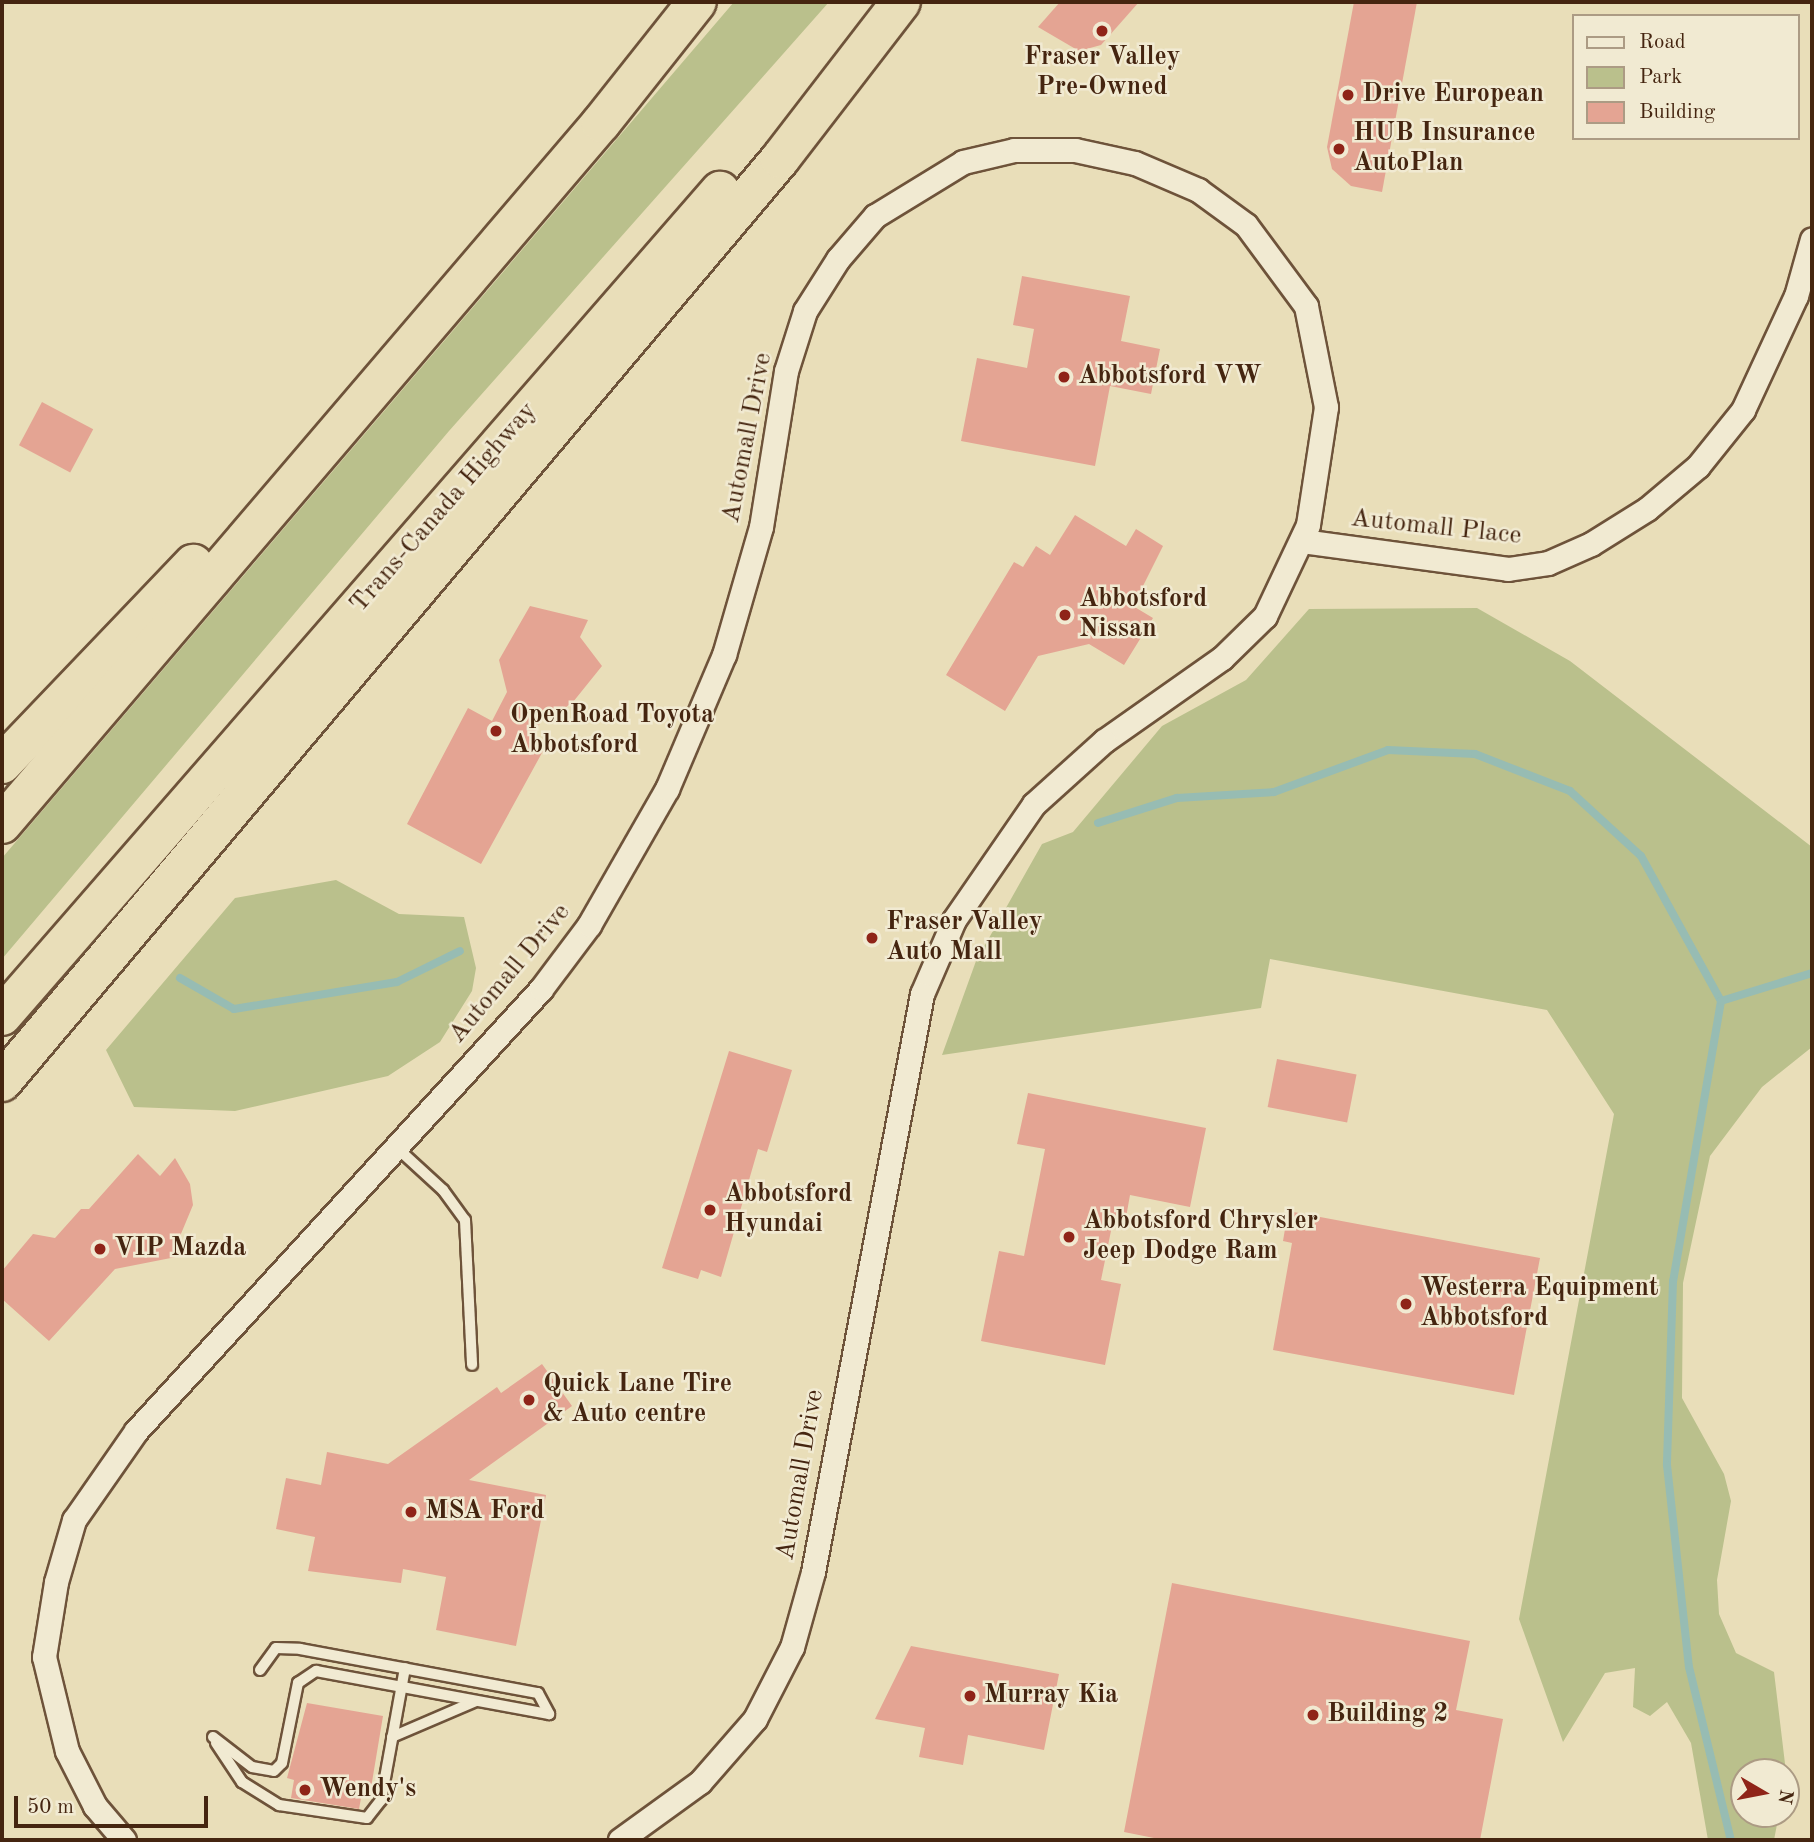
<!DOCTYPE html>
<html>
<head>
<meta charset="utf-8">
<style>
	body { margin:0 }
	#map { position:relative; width:1814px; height:1842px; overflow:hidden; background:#e9deb9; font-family:"Old Standard TT",serif }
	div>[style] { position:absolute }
	.green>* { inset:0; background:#bac08c }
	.stream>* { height:8px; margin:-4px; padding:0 4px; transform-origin:4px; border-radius:4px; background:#97bcb3 }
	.building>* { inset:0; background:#e4a493; transform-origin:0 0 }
	.roads { filter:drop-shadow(2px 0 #6e533a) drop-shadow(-2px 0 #6e533a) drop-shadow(0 2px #6e533a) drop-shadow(0 -2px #6e533a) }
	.lane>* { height:10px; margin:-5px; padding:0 5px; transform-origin:5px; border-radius:5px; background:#f1ead2 }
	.street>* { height:23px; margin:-11.5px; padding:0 11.5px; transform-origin:11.5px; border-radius:11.5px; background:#f1ead2 }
	.highway>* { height:38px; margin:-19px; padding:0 19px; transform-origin:19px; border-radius:19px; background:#e9deb9 }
	.dots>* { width:19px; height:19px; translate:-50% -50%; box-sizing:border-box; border:4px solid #f1ead2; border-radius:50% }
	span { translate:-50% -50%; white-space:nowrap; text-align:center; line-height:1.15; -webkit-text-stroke:5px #f1ead2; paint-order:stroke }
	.poi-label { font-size:26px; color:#452510; font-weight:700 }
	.left { translate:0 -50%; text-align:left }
	.street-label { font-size:26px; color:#452510 }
	.frame { position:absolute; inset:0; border:4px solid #452510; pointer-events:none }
	.legend { position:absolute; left:1572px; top:14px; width:228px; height:126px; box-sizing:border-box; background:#f1ead2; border:2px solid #ac9b84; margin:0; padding:9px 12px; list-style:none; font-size:21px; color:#452510 }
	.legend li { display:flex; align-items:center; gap:14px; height:35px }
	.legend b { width:35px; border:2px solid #ac9b84 }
	.north { position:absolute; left:1730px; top:1758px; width:70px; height:70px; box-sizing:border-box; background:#f1ead2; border:2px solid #ac9b84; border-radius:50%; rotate:100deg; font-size:19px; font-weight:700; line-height:28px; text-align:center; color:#452510 }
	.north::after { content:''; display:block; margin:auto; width:24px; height:32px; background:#8f2418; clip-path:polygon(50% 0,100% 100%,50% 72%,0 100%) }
	.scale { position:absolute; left:14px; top:1796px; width:194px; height:32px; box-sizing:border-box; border:4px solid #452510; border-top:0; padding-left:9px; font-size:21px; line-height:24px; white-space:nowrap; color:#452510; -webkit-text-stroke:5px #f1ead2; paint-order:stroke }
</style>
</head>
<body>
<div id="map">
	<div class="green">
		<div style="clip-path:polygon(734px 2px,829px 2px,449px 431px,2px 959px,2px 858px)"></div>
		<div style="clip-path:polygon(1477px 608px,1570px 661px,1812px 847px,1812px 1047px,1762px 1087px,1710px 1156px,1683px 1283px,1682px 1398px,1724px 1474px,1731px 1501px,1717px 1580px,1719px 1614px,1736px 1653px,1774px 1672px,1786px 1772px,1744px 1772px,1744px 1814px,1779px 1814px,1774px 1840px,1708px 1840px,1691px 1743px,1667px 1702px,1650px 1716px,1633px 1707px,1635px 1668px,1605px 1673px,1563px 1742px,1519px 1619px,1614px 1114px,1547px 1010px,1270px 959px,1261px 1008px,942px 1055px,976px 961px,1042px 844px,1073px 832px,1162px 726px,1246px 680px,1309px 609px)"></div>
		<div style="clip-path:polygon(336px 880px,399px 914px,464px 917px,476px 968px,472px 991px,440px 1042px,388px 1076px,235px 1111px,134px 1107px,106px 1050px,235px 898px)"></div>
	</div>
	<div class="stream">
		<div style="left:1098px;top:823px;width:83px;rotate:-17.6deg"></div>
		<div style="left:1177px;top:798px;width:97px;rotate:-3.5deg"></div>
		<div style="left:1274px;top:792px;width:121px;rotate:-20.2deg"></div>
		<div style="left:1388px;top:750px;width:87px;rotate:2.6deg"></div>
		<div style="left:1475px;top:754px;width:102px;rotate:21.3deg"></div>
		<div style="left:1570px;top:791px;width:96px;rotate:42.5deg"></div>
		<div style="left:1641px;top:856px;width:166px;rotate:61.1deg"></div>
		<div style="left:1721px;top:1001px;width:284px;rotate:99.7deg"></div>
		<div style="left:1673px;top:1281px;width:184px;rotate:91.9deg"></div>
		<div style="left:1667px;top:1465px;width:203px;rotate:83.8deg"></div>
		<div style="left:1689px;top:1667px;width:178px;rotate:76.4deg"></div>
		<div style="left:180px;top:978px;width:62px;rotate:29.9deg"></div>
		<div style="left:234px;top:1009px;width:165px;rotate:-9.4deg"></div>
		<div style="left:397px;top:982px;width:70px;rotate:-26.2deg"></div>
		<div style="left:1721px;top:1001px;width:95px;rotate:-17.1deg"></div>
	</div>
	<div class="building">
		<div style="clip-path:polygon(1060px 2px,1139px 2px,1101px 45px,1079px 51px,1038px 27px)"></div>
		<div style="clip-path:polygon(1354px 2px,1417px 2px,1382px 192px,1351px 186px,1332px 169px,1327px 147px)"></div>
		<div style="clip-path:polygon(1022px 276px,1130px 296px,1121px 341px,1160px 349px,1151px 394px,1110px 386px,1095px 466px,961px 441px,977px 358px,1027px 368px,1034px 329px,1013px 325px)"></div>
		<div style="left:42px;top:402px;width:58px;height:49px;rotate:28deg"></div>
		<div style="clip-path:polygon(1075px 515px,1126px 546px,1136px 529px,1163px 546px,1133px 606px,1153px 618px,1124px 665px,1089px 644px,1038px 656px,1005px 711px,946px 675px,1014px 562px,1023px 567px,1036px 546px,1050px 555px)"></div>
		<div style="clip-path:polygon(530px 606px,588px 620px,580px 637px,602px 666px,573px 702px,559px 712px,549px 708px,529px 742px,543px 751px,481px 864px,407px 824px,468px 708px,492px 721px,507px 692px,499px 660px)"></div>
		<div style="clip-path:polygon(729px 1051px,792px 1070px,767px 1152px,758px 1149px,721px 1277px,701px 1270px,698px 1279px,662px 1268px)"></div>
		<div style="left:1277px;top:1059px;width:81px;height:49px;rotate:11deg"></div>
		<div style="clip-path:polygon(1028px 1093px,1206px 1128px,1190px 1207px,1130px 1195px,1125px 1223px,1113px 1221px,1101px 1280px,1121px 1284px,1105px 1365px,981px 1341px,999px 1251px,1024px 1256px,1045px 1149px,1017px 1144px)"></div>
		<div style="clip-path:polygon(138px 1154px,160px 1176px,175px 1158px,190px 1184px,193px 1205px,178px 1241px,181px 1256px,115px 1269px,49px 1341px,2px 1299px,2px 1271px,33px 1234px,55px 1238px,81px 1209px,89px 1209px)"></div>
		<div style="clip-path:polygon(1288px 1211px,1540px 1258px,1514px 1395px,1273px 1350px,1292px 1243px,1283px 1241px)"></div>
		<div style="clip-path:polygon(542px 1364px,572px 1406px,469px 1480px,546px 1495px,516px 1646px,436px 1630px,446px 1577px,403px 1569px,401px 1583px,308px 1571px,315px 1537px,276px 1529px,286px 1478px,321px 1485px,327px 1452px,388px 1464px,497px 1387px,501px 1393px)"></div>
		<div style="clip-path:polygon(1172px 1583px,1470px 1641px,1456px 1710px,1503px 1719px,1480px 1840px,1164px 1840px,1124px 1832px)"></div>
		<div style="clip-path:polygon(911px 1646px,1059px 1674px,1044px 1750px,968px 1735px,963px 1765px,919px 1757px,925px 1728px,875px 1719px)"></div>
		<div style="clip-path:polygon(307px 1703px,383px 1716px,370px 1794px,362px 1793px,359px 1809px,291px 1798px,294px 1780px,287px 1778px)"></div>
	</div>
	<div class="roads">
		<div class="lane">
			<div style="left:396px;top:1147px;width:64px;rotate:42.5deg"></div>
			<div style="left:443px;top:1190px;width:37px;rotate:54deg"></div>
			<div style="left:465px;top:1220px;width:145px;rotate:87.2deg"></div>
			<div style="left:260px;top:1670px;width:27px;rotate:-54deg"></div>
			<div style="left:276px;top:1648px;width:24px;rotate:2deg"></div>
			<div style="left:300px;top:1649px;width:242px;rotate:10.5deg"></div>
			<div style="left:538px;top:1693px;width:24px;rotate:62deg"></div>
			<div style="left:213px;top:1737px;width:49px;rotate:37.6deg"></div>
			<div style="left:252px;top:1767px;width:22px;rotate:10deg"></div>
			<div style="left:274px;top:1771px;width:11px;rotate:-45deg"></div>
			<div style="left:282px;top:1763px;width:82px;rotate:-78.7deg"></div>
			<div style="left:298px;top:1683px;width:22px;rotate:-34deg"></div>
			<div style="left:316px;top:1671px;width:237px;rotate:10.5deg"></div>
			<div style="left:392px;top:1737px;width:91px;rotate:-23.2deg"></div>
			<div style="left:216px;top:1743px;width:47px;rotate:56.3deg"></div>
			<div style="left:242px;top:1782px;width:44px;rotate:31.9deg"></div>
			<div style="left:279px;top:1805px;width:89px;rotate:8.4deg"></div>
			<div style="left:367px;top:1818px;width:23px;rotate:-52deg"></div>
			<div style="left:381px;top:1800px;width:134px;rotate:-79.7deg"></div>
		</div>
		<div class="street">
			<div style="left:1302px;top:541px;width:208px;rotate:7.7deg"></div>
			<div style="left:1508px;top:569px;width:40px;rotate:-8.5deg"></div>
			<div style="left:1548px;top:563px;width:47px;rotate:-23.8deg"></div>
			<div style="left:1591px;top:544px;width:66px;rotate:-32deg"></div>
			<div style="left:1647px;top:509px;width:67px;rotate:-40.1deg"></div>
			<div style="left:1698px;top:466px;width:72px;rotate:-51.2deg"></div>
			<div style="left:1743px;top:410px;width:126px;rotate:-65.1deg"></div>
			<div style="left:1796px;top:296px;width:59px;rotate:-74.3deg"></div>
			<div style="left:124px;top:1840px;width:45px;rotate:-130.5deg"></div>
			<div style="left:95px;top:1806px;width:62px;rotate:-117deg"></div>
			<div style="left:67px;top:1751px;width:97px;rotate:-103.7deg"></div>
			<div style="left:44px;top:1657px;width:76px;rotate:-80.9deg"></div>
			<div style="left:56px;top:1582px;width:65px;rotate:-73.8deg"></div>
			<div style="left:74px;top:1520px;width:108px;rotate:-55.1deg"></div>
			<div style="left:136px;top:1431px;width:599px;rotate:-47.5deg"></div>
			<div style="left:541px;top:989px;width:80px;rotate:-53.1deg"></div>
			<div style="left:589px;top:925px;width:157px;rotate:-60.2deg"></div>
			<div style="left:667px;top:789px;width:146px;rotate:-67deg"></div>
			<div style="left:724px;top:655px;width:133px;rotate:-73.9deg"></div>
			<div style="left:761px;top:527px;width:158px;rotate:-80.9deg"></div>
			<div style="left:786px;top:371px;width:63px;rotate:-72.4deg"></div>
			<div style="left:805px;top:311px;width:62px;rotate:-57.6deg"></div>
			<div style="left:838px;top:259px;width:57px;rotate:-49.3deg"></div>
			<div style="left:875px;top:216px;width:103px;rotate:-31.5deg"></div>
			<div style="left:963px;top:162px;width:52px;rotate:-13.2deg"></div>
			<div style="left:1014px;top:150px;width:61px"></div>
			<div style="left:1075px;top:150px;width:61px;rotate:12.2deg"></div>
			<div style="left:1135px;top:163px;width:69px;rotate:23.2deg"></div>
			<div style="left:1198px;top:190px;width:59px;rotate:36.1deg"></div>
			<div style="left:1246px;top:225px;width:101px;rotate:53.5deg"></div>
			<div style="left:1306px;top:306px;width:103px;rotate:78.8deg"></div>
			<div style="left:1326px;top:407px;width:119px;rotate:98.7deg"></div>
			<div style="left:1308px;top:525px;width:101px;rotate:115.3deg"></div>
			<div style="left:1265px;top:616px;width:60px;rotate:135.7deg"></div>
			<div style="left:1222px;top:658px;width:144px;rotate:144.9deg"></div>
			<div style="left:1104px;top:741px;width:94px;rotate:138deg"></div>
			<div style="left:1034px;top:804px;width:141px;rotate:124.6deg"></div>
			<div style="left:954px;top:920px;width:81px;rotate:113.4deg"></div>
			<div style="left:922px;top:994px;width:588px;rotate:100.68deg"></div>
			<div style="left:813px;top:1572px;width:78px;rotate:105.6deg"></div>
			<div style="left:792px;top:1647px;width:81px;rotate:117.2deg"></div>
			<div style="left:755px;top:1719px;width:84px;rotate:131.1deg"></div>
			<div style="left:700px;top:1782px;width:99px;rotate:144.1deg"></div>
		</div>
		<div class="highway">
			<div style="left:2px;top:764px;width:277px;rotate:-46.3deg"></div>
			<div style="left:2px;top:824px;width:922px;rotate:-49.49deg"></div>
			<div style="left:601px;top:123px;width:154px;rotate:-51.6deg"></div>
			<div style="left:2px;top:1016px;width:1094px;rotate:-48.97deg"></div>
			<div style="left:2px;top:1082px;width:1207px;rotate:-49.87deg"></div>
			<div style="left:780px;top:159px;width:198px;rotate:-52.4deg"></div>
		</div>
	</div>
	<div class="dots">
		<div style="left:1102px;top:31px;background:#8f2418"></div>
		<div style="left:1348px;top:95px;background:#8f2418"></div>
		<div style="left:1339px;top:149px;background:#8f2418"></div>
		<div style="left:1064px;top:377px;background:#8f2418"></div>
		<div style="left:1065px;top:615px;background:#8f2418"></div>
		<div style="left:496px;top:731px;background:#8f2418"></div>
		<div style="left:872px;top:938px;background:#8f2418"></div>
		<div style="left:710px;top:1210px;background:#8f2418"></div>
		<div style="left:1069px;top:1237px;background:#8f2418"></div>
		<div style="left:100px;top:1249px;background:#8f2418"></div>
		<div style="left:1406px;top:1304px;background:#8f2418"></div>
		<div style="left:529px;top:1400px;background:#8f2418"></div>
		<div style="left:411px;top:1512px;background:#8f2418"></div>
		<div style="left:970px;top:1696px;background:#8f2418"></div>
		<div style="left:1313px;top:1715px;background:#8f2418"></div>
		<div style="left:305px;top:1790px;background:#8f2418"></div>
	</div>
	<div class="poi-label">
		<span style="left:1102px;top:73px">Fraser Valley<br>Pre-Owned</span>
		<span class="left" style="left:1362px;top:95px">Drive European</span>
		<span class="left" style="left:1353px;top:149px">HUB Insurance<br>AutoPlan</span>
		<span class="left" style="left:1078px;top:377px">Abbotsford VW</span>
		<span class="left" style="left:1079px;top:615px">Abbotsford<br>Nissan</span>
		<span class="left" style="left:510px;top:731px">OpenRoad Toyota<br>Abbotsford</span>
		<span class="left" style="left:886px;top:938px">Fraser Valley<br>Auto Mall</span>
		<span class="left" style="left:724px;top:1210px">Abbotsford<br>Hyundai</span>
		<span class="left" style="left:1083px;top:1237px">Abbotsford Chrysler<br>Jeep Dodge Ram</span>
		<span class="left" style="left:114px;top:1249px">VIP Mazda</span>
		<span class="left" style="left:1420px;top:1304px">Westerra Equipment<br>Abbotsford</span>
		<span class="left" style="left:543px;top:1400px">Quick Lane Tire<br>&amp; Auto centre</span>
		<span class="left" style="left:425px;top:1512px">MSA Ford</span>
		<span class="left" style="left:984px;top:1696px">Murray Kia</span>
		<span class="left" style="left:1327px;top:1715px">Building 2</span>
		<span class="left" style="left:319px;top:1790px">Wendy's</span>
	</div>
	<div class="street-label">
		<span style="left:748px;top:438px;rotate:-79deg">Automall Drive</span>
		<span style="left:444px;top:508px;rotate:-49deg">Trans-Canada Highway</span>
		<span style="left:1436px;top:528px;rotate:6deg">Automall Place</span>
		<span style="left:510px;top:974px;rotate:-50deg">Automall Drive</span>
		<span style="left:801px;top:1475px;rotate:-80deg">Automall Drive</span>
	</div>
	<div class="frame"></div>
	<ul class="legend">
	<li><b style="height:9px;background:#f1ead2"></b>Road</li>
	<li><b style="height:19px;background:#bac08c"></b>Park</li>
	<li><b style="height:19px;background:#e4a493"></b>Building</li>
	</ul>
	<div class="north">N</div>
	<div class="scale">50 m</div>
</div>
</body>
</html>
